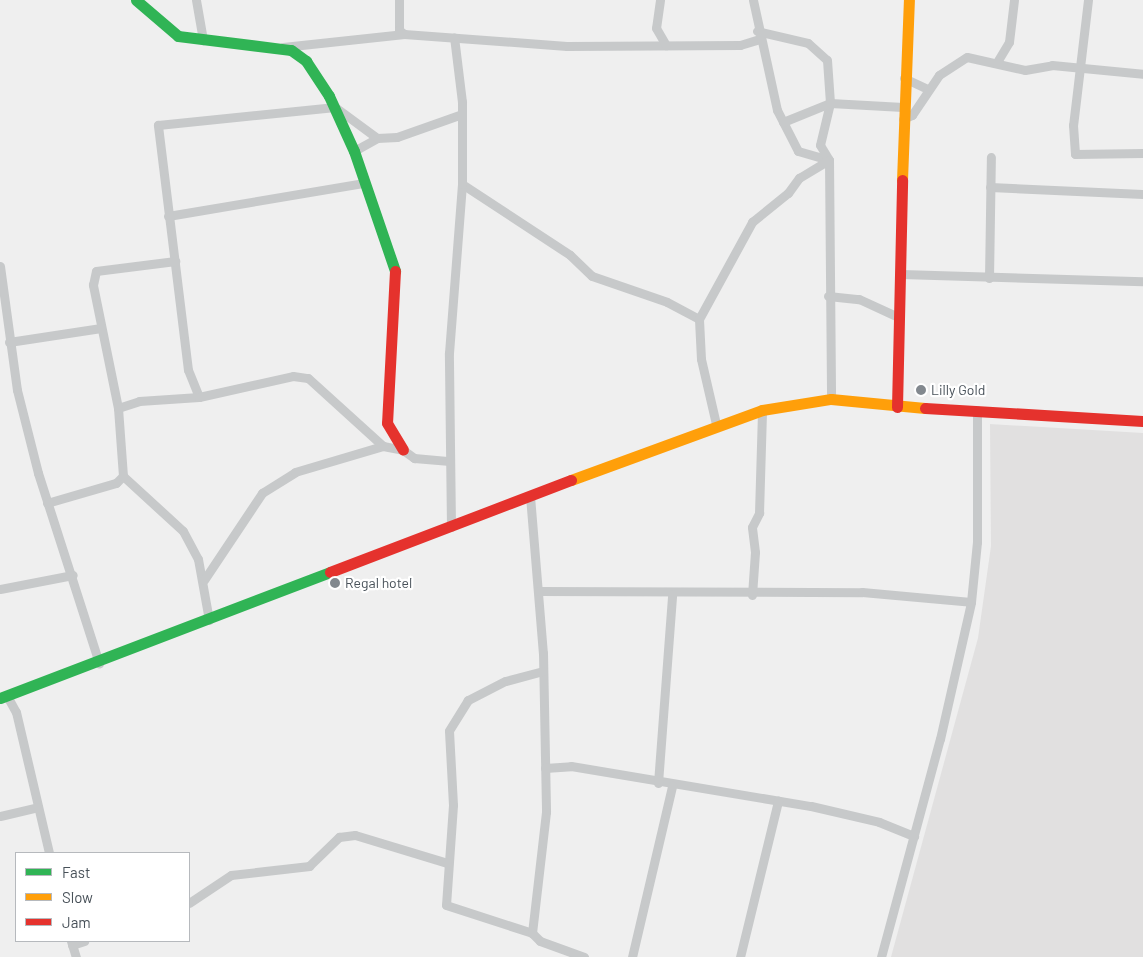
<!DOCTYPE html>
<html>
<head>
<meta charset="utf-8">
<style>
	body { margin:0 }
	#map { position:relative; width:1143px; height:957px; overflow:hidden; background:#efefef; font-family:Barlow,sans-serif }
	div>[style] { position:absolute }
	.education>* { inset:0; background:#e1e0e0 }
	.street>* { height:9px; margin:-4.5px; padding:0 4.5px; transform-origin:4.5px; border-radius:4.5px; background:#c7c9ca }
	.fast>* { height:11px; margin:-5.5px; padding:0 5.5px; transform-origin:5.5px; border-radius:5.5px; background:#30b455 }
	.slow>* { height:11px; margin:-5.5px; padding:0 5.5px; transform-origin:5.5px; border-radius:5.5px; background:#ff9f0a }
	.jam>* { height:11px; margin:-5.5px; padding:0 5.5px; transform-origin:5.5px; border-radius:5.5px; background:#e5322d }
	.dots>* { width:14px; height:14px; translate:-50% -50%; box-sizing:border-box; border:2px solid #fff; border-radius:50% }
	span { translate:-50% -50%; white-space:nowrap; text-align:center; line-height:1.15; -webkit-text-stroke:4.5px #fff; paint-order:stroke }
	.poi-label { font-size:14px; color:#485159 }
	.left { translate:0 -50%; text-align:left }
	.legend { position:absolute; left:15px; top:852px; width:175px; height:90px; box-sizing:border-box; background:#fff; border:1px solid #b6b9bd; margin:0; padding:6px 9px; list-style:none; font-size:15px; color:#485159 }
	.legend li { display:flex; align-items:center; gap:10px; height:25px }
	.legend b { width:25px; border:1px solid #b6b9bd }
</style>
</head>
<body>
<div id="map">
	<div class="education">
		<div style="clip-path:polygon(990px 424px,1143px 433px,1143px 957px,891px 957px,978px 638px,991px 546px)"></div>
	</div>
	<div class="street">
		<div style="left:196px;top:0;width:41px;rotate:80.1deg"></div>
		<div style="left:399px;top:0;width:30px;rotate:90deg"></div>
		<div style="left:399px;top:30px;width:6px;rotate:39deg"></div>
		<div style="left:404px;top:34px;width:163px;rotate:4.2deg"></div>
		<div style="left:567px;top:46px;width:173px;rotate:-0.3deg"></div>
		<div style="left:740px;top:45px;width:21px;rotate:-17deg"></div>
		<div style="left:660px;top:0;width:28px;rotate:98deg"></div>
		<div style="left:656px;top:28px;width:20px;rotate:60deg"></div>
		<div style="left:753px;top:0;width:113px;rotate:77.7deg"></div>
		<div style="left:777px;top:110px;width:46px;rotate:62.9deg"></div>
		<div style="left:798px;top:151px;width:32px;rotate:16deg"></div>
		<div style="left:1088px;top:0;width:126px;rotate:96.8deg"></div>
		<div style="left:1073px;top:125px;width:29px;rotate:86deg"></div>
		<div style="left:1075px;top:154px;width:68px;rotate:-0.8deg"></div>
		<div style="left:757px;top:31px;width:52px;rotate:13.2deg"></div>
		<div style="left:808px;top:43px;width:25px;rotate:42deg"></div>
		<div style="left:827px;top:60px;width:43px;rotate:86deg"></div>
		<div style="left:830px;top:103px;width:43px;rotate:103.4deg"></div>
		<div style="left:820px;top:145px;width:17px;rotate:59deg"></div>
		<div style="left:829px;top:160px;width:239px;rotate:89.5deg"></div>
		<div style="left:283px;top:47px;width:122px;rotate:-6.1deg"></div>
		<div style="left:997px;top:62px;width:23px;rotate:-59deg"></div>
		<div style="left:1009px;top:42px;width:42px;rotate:-83.2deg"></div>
		<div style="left:904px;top:78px;width:26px;rotate:25deg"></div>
		<div style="left:903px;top:119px;width:10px;rotate:-24deg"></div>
		<div style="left:912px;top:115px;width:48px;rotate:-56deg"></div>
		<div style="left:939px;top:75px;width:33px;rotate:-33deg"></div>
		<div style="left:967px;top:57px;width:59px;rotate:12.6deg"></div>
		<div style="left:1025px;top:70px;width:27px;rotate:-10deg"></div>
		<div style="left:1052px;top:65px;width:91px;rotate:5.6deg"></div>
		<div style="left:783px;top:122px;width:51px;rotate:-22deg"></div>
		<div style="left:830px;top:103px;width:73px;rotate:3.1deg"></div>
		<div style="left:354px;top:151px;width:26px;rotate:-29deg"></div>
		<div style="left:377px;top:138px;width:20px;rotate:-3deg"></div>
		<div style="left:397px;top:137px;width:69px;rotate:-19.5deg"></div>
		<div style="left:462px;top:184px;width:129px;rotate:33.3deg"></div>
		<div style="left:570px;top:255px;width:30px;rotate:44deg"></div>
		<div style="left:592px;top:276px;width:79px;rotate:19.1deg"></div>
		<div style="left:667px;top:302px;width:36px;rotate:28deg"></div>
		<div style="left:990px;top:187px;width:153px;rotate:2.6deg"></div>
		<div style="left:168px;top:216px;width:199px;rotate:-9.6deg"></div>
		<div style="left:0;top:266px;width:125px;rotate:82.2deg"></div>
		<div style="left:17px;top:390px;width:86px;rotate:75.8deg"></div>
		<div style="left:38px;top:473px;width:200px;rotate:72.2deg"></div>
		<div style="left:901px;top:274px;width:242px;rotate:1.7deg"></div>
		<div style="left:989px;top:278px;width:121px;rotate:-89.1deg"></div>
		<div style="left:828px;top:296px;width:31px;rotate:6deg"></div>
		<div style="left:859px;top:299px;width:41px;rotate:24.7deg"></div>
		<div style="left:9px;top:342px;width:93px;rotate:-8.7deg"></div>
		<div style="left:199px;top:397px;width:29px;rotate:-112deg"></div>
		<div style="left:188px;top:370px;width:247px;rotate:-97deg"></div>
		<div style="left:158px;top:125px;width:178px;rotate:-5.8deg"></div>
		<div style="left:335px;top:107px;width:52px;rotate:36.4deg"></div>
		<div style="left:118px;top:408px;width:22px;rotate:-18deg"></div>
		<div style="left:139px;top:401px;width:60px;rotate:-3.8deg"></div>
		<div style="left:199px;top:397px;width:96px;rotate:-12.6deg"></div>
		<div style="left:293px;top:376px;width:15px;rotate:8deg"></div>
		<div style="left:308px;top:378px;width:101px;rotate:42.2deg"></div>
		<div style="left:383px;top:446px;width:20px;rotate:11deg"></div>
		<div style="left:403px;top:450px;width:14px;rotate:36deg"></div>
		<div style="left:414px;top:458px;width:36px;rotate:5deg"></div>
		<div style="left:716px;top:424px;width:67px;rotate:-103deg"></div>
		<div style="left:701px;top:359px;width:40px;rotate:-92.9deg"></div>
		<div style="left:699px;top:319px;width:111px;rotate:-61.3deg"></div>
		<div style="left:752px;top:222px;width:46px;rotate:-38.9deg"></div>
		<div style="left:788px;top:193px;width:19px;rotate:-54deg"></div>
		<div style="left:799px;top:178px;width:35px;rotate:-31deg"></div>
		<div style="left:123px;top:476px;width:81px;rotate:42.5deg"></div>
		<div style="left:183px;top:531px;width:32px;rotate:62deg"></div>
		<div style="left:198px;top:559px;width:62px;rotate:79.8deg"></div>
		<div style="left:530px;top:496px;width:158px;rotate:85.3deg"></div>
		<div style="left:543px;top:653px;width:159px;rotate:88.9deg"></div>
		<div style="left:546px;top:812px;width:122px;rotate:96.6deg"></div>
		<div style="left:47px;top:503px;width:72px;rotate:-16.2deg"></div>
		<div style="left:116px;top:483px;width:10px;rotate:-45deg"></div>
		<div style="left:123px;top:476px;width:68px;rotate:-94.2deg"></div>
		<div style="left:118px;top:408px;width:126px;rotate:-101.5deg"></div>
		<div style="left:93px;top:285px;width:14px;rotate:-78deg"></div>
		<div style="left:96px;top:271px;width:80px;rotate:-7.2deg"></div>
		<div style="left:451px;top:527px;width:174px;rotate:-90.7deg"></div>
		<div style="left:449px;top:353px;width:169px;rotate:-85.6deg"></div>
		<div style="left:462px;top:184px;width:82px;rotate:-90deg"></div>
		<div style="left:462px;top:102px;width:65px;rotate:-97deg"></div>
		<div style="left:204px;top:580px;width:105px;rotate:-56.3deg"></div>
		<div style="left:262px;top:493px;width:39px;rotate:-32deg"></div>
		<div style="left:295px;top:472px;width:92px;rotate:-16.5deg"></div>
		<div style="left:0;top:589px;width:74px;rotate:-10.9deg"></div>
		<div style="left:539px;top:591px;width:323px;rotate:0.2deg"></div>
		<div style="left:862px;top:592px;width:109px;rotate:5.2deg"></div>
		<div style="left:752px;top:595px;width:43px;rotate:-86deg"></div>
		<div style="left:755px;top:552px;width:25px;rotate:-97deg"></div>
		<div style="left:752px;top:527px;width:16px;rotate:-63deg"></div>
		<div style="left:759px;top:513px;width:103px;rotate:-88.3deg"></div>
		<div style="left:543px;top:671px;width:39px;rotate:165deg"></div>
		<div style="left:505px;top:681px;width:42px;rotate:152.8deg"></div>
		<div style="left:468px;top:700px;width:36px;rotate:122deg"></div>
		<div style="left:449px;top:731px;width:74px;rotate:86.9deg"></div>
		<div style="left:453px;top:805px;width:100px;rotate:94deg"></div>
		<div style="left:446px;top:905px;width:90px;rotate:18deg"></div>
		<div style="left:532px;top:933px;width:11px;rotate:45deg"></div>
		<div style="left:540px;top:941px;width:47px;rotate:20deg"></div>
		<div style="left:7px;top:696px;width:18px;rotate:61deg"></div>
		<div style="left:16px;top:712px;width:145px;rotate:76.8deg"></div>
		<div style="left:545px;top:768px;width:26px;rotate:-4deg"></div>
		<div style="left:571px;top:766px;width:243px;rotate:9.5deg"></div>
		<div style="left:811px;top:806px;width:70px;rotate:13.2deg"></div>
		<div style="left:879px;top:822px;width:38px;rotate:22deg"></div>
		<div style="left:658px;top:783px;width:189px;rotate:-85.7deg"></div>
		<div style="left:0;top:816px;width:39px;rotate:-13deg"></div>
		<div style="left:189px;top:903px;width:50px;rotate:-33.7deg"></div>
		<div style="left:231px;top:875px;width:79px;rotate:-6.6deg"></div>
		<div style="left:309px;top:866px;width:42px;rotate:-44deg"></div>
		<div style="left:339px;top:837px;width:16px;rotate:-7deg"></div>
		<div style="left:355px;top:835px;width:96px;rotate:16.9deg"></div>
		<div style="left:71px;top:941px;width:17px;rotate:73deg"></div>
		<div style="left:72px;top:945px;width:13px;rotate:-18deg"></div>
		<div style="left:632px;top:957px;width:176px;rotate:-76.8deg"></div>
		<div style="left:740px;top:957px;width:161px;rotate:-76.3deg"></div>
		<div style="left:881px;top:957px;width:226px;rotate:-74.9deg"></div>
		<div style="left:940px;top:739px;width:140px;rotate:-77.2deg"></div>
		<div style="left:971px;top:602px;width:60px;rotate:-84.3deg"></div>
		<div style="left:977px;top:542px;width:132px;rotate:-90deg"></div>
	</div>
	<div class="fast">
		<div style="left:136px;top:0;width:55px;rotate:40.6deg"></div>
		<div style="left:178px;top:36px;width:114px;rotate:7.1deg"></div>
		<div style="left:291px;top:50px;width:19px;rotate:36deg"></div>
		<div style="left:306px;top:61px;width:42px;rotate:56.7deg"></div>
		<div style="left:329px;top:96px;width:60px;rotate:65.6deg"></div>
		<div style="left:354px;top:151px;width:127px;rotate:71.1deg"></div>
		<div style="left:0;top:698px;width:353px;rotate:-20.9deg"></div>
	</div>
	<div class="slow">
		<div style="left:902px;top:180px;width:180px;rotate:-87.8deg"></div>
		<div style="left:571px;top:480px;width:203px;rotate:-20.1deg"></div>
		<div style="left:762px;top:410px;width:70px;rotate:-9.1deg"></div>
		<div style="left:831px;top:399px;width:94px;rotate:5.5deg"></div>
	</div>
	<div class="jam">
		<div style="left:395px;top:271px;width:152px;rotate:93deg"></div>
		<div style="left:387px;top:423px;width:31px;rotate:59deg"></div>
		<div style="left:897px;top:407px;width:227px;rotate:-88.7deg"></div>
		<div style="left:925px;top:408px;width:218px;rotate:3.4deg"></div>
		<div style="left:330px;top:572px;width:258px;rotate:-20.9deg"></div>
	</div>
	<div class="dots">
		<div style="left:921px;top:390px;background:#82888e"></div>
		<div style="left:335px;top:583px;background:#82888e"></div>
	</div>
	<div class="poi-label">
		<span class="left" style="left:931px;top:390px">Lilly Gold</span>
		<span class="left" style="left:345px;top:583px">Regal hotel</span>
	</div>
	<ul class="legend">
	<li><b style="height:6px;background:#30b455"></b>Fast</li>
	<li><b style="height:6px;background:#ff9f0a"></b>Slow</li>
	<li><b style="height:6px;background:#e5322d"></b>Jam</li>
	</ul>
</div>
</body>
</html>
